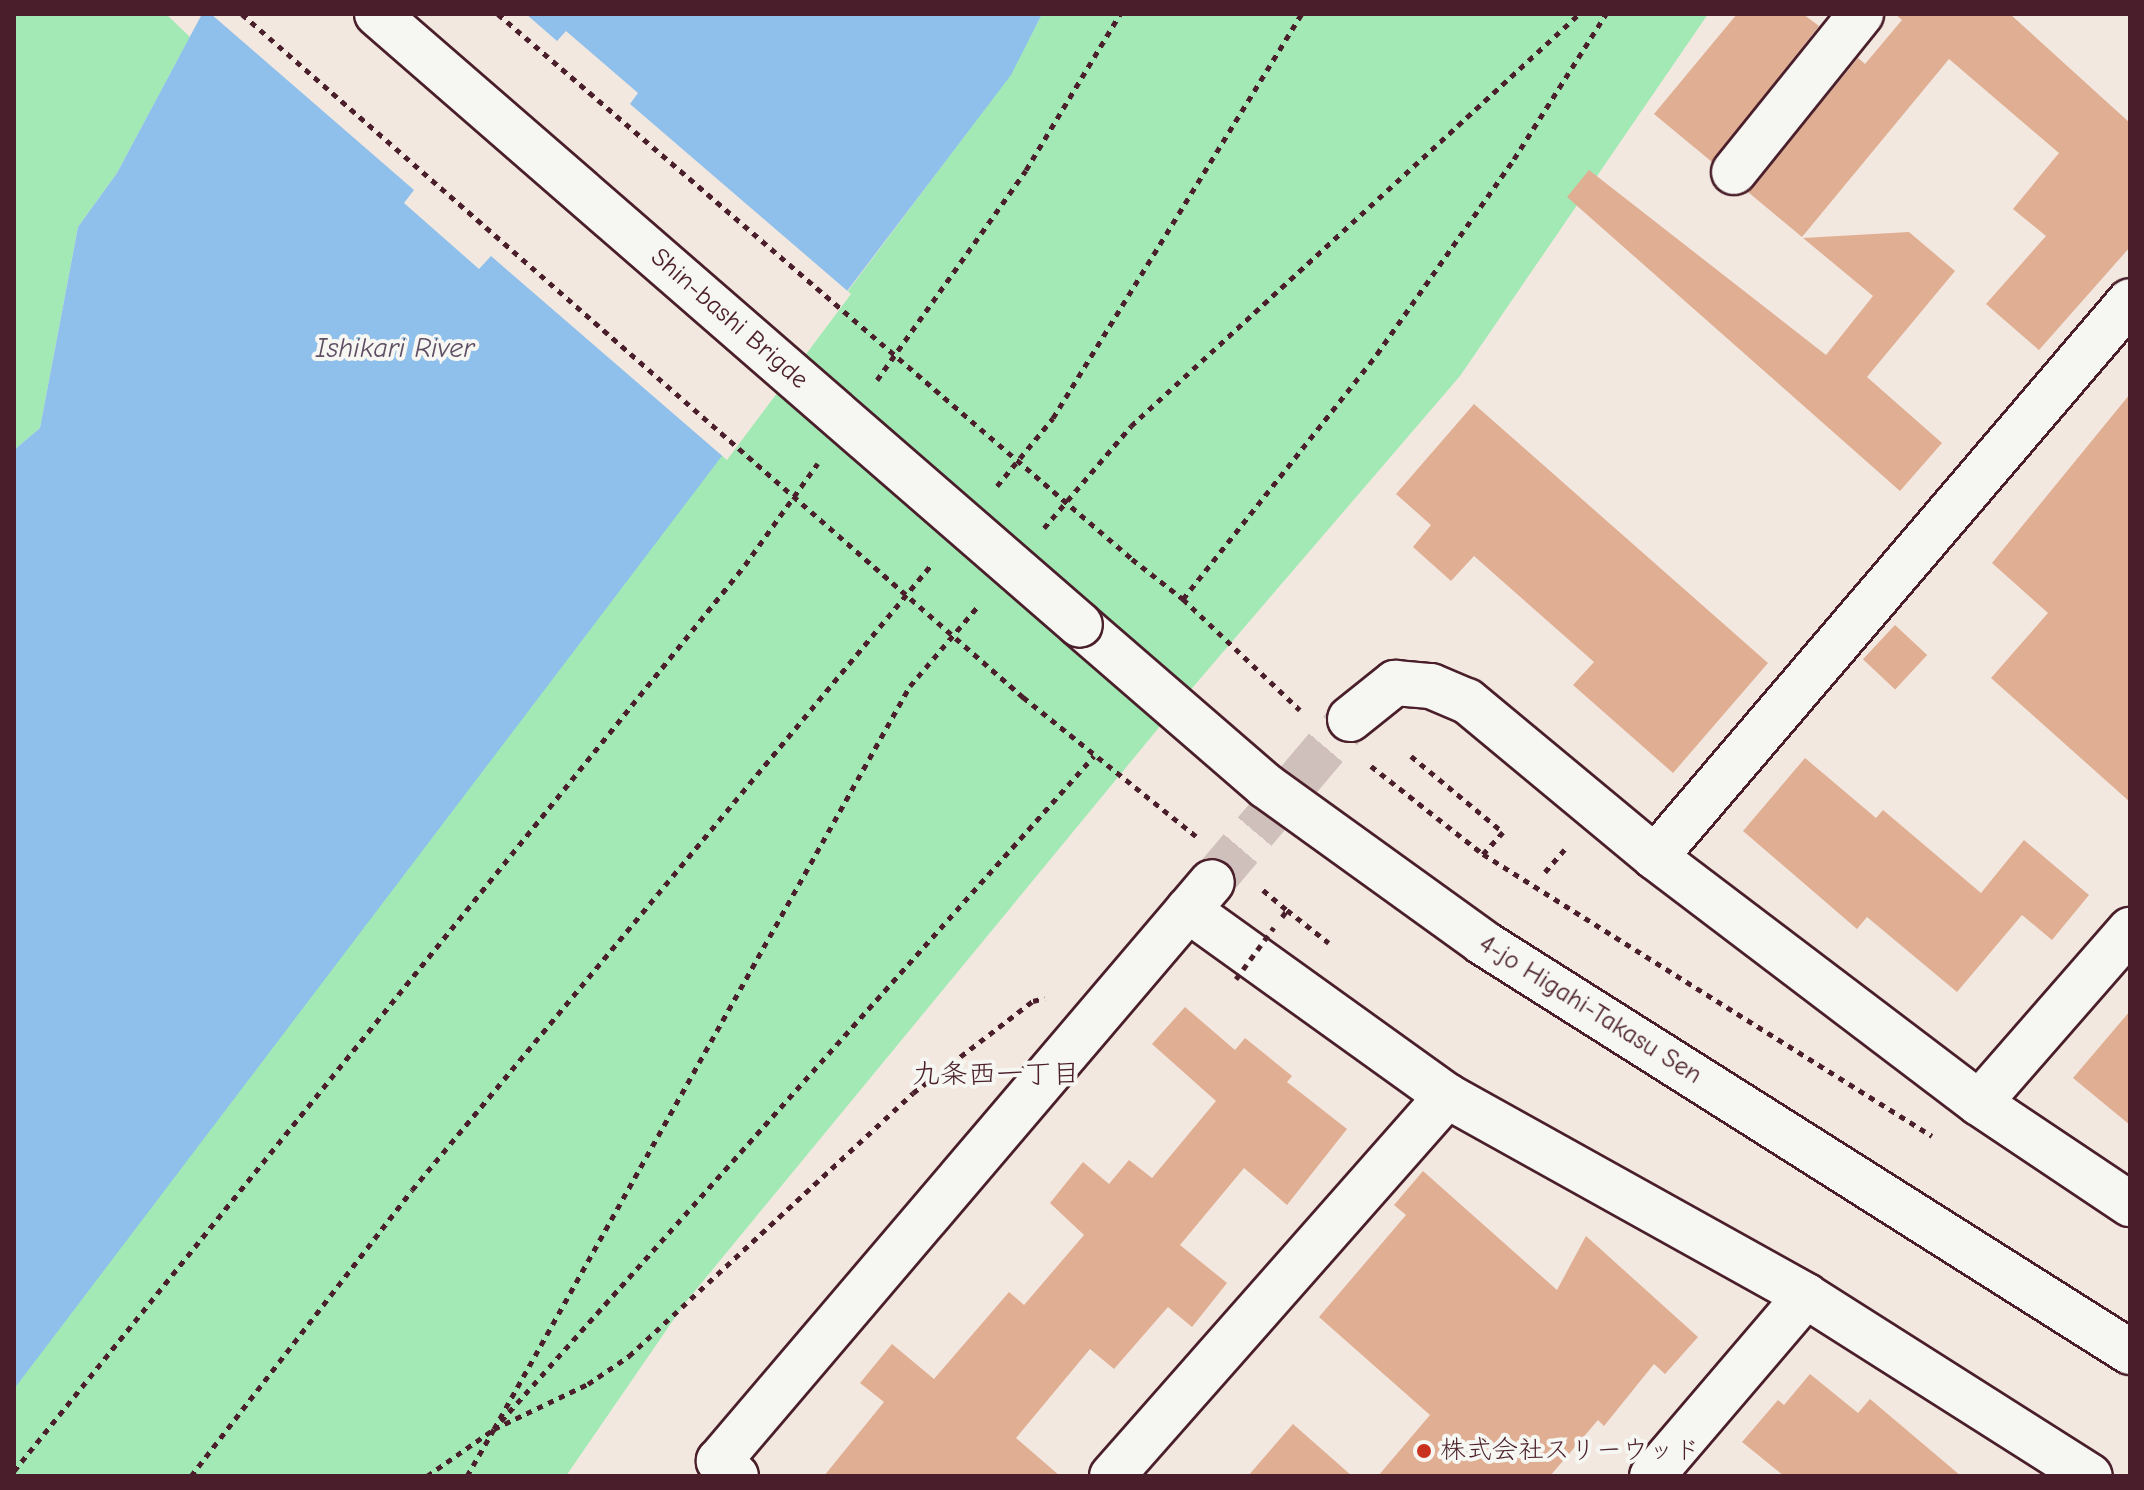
<!DOCTYPE html>
<html>
<head>
<meta charset="utf-8">
<style>
	body { margin:0 }
	#map { position:relative; width:2144px; height:1490px; overflow:hidden; background:#f2e8df; font-family:"Comic Neue","Klee One",sans-serif }
	div>[style] { position:absolute }
	.green>* { inset:0; background:#a3e9b5 }
	.water>* { inset:0; background:#8fc0eb }
	.pier>* { inset:0; background:#f2e8df }
	.building>* { inset:0; background:#e0ae93; transform-origin:0 0 }
	.minor-tunnel>* { height:44px; margin-top:-22px; transform-origin:0; background:repeating-linear-gradient(90deg,#d0c0bb 0 44px,transparent 0 66px) }
	.path>* { height:5px; margin-top:-2.5px; transform-origin:0; background:repeating-linear-gradient(90deg,#4a1f2b 0 6px,transparent 0 12px) }
	.roads { filter:drop-shadow(2px 0 #4a1f2b) drop-shadow(-2px 0 #4a1f2b) drop-shadow(0 2px #4a1f2b) drop-shadow(0 -2px #4a1f2b) }
	.minor>* { height:44px; margin:-22px; padding:0 22px; transform-origin:22px; border-radius:22px; background:#f6f6f2 }
	.path-bridge>* { height:5px; margin-top:-2.5px; transform-origin:0; background:repeating-linear-gradient(90deg,#4a1f2b 0 6px,transparent 0 12px) }
	.bridges { filter:drop-shadow(2px 0 #4a1f2b) drop-shadow(-2px 0 #4a1f2b) drop-shadow(0 2px #4a1f2b) drop-shadow(0 -2px #4a1f2b) }
	.minor-bridge>* { height:44px; margin:-22px; padding:0 22px; transform-origin:22px; border-radius:22px; background:#f6f6f2 }
	.dots>* { width:22px; height:22px; translate:-50% -50%; box-sizing:border-box; border:4px solid #f6f6f2; border-radius:50% }
	span { translate:-50% -50%; white-space:nowrap; text-align:center; line-height:1.15; -webkit-text-stroke:8px #f6f6f2; paint-order:stroke }
	.street-label { font-size:26px; color:#4a1f2b }
	.poi-label { font-size:26px; color:#4a1f2b }
	.left { translate:0 -50%; text-align:left }
	.water-label { font-size:28px; color:#5f4f65; font-style:italic }
	.neighbourhood-label { font-size:28px; color:#4a1f2b }
	.frame { position:absolute; inset:0; border:16px solid #4a1f2b; pointer-events:none }
</style>
</head>
<body>
<div id="map">
	<div class="green">
		<div style="clip-path:polygon(14px 14px,166px 14px,190px 37px,117px 173px,78px 227px,40px 428px,14px 450px)"></div>
		<div style="clip-path:polygon(1042px 14px,1708px 14px,1460px 376px,1175px 708px,685px 1303px,566px 1476px,14px 1476px,14px 1357px,809px 343px,1010px 75px)"></div>
	</div>
	<div class="water">
		<div style="clip-path:polygon(202px 14px,1042px 14px,1011px 75px,14px 1389px,14px 450px,40px 428px,78px 227px,117px 173px)"></div>
	</div>
	<div class="pier">
		<div style="clip-path:polygon(211px 14px,526px 14px,557px 41px,566px 31px,638px 93px,630px 104px,851px 294px,727px 460px,491px 256px,479px 269px,404px 203px,414px 190px)"></div>
	</div>
	<div class="building">
		<div style="clip-path:polygon(1737px 14px,1803px 14px,1819px 26px,1712px 162px,1654px 114px)"></div>
		<div style="clip-path:polygon(1895px 14px,2010px 14px,2130px 123px,2130px 247px,2039px 350px,1986px 304px,2046px 236px,2013px 209px,2059px 153px,1949px 59px,1802px 237px,1748px 192px,1858px 58px,1865px 64px,1902px 20px)"></div>
		<div style="clip-path:polygon(1589px 170px,1826px 355px,1873px 296px,1803px 238px,1909px 232px,1955px 271px,1867px 377px,1942px 443px,1900px 491px,1567px 197px)"></div>
		<div style="clip-path:polygon(2130px 394px,2130px 802px,1991px 678px,2048px 613px,1992px 563px)"></div>
		<div style="clip-path:polygon(1474px 404px,1768px 663px,1673px 773px,1573px 685px,1594px 662px,1474px 556px,1451px 581px,1413px 547px,1431px 525px,1396px 494px)"></div>
		<div style="left:1895px;top:625px;width:44px;height:47px;rotate:43deg"></div>
		<div style="clip-path:polygon(1805px 758px,1876px 818px,1883px 810px,1981px 893px,2024px 840px,2089px 895px,2052px 940px,2022px 915px,1957px 992px,1867px 917px,1857px 929px,1743px 831px)"></div>
		<div style="clip-path:polygon(1185px 1007px,1235px 1050px,1245px 1038px,1292px 1076px,1287px 1082px,1347px 1129px,1287px 1205px,1244px 1168px,1180px 1245px,1227px 1283px,1192px 1327px,1168px 1307px,1114px 1369px,1090px 1349px,1016px 1438px,1060px 1476px,824px 1476px,884px 1402px,860px 1383px,892px 1344px,934px 1379px,1009px 1292px,1024px 1305px,1084px 1235px,1050px 1203px,1083px 1162px,1109px 1184px,1129px 1160px,1152px 1178px,1216px 1101px,1152px 1044px)"></div>
		<div style="clip-path:polygon(2130px 1011px,2130px 1125px,2073px 1078px)"></div>
		<div style="clip-path:polygon(1423px 1171px,1557px 1290px,1586px 1236px,1698px 1337px,1665px 1374px,1654px 1364px,1604px 1426px,1598px 1420px,1550px 1476px,1378px 1476px,1430px 1415px,1319px 1317px,1406px 1215px,1394px 1205px)"></div>
		<div style="clip-path:polygon(1810px 1374px,1858px 1413px,1870px 1399px,1961px 1476px,1784px 1476px,1742px 1442px,1778px 1400px,1784px 1405px)"></div>
		<div style="clip-path:polygon(1293px 1424px,1352px 1476px,1248px 1476px)"></div>
	</div>
	<div class="minor-tunnel">
		<div style="left:1212px;top:882px;width:214px;rotate:-49.7deg"></div>
	</div>
	<div class="path">
		<div style="left:877px;top:380px;width:257px;rotate:-54.6deg"></div>
		<div style="left:1026px;top:170px;width:182px;rotate:-58.9deg"></div>
		<div style="left:997px;top:486px;width:88px;rotate:-50.5deg"></div>
		<div style="left:1053px;top:418px;width:475px;rotate:-58.4deg"></div>
		<div style="left:1044px;top:528px;width:134px;rotate:-49.5deg"></div>
		<div style="left:1131px;top:426px;width:609px;rotate:-42.6deg"></div>
		<div style="left:1132px;top:559px;width:65px;rotate:38.1deg"></div>
		<div style="left:1183px;top:599px;width:161px;rotate:43.5deg"></div>
		<div style="left:1183px;top:599px;width:313px;rotate:-51.6deg"></div>
		<div style="left:1377px;top:354px;width:238px;rotate:-54.9deg"></div>
		<div style="left:1514px;top:159px;width:172px;rotate:-57.6deg"></div>
		<div style="left:1023px;top:697px;width:222px;rotate:38.8deg"></div>
		<div style="left:1411px;top:756px;width:119px;rotate:39.6deg"></div>
		<div style="left:1503px;top:832px;width:30px;rotate:132deg"></div>
		<div style="left:1483px;top:854px;width:530px;rotate:32.13deg"></div>
		<div style="left:1371px;top:766px;width:142px;rotate:38.2deg"></div>
		<div style="left:1545px;top:872px;width:30px;rotate:-49deg"></div>
		<div style="left:1263px;top:890px;width:31px;rotate:40deg"></div>
		<div style="left:1282px;top:917px;width:9px;rotate:-54deg"></div>
		<div style="left:1287px;top:910px;width:53px;rotate:38.2deg"></div>
		<div style="left:501px;top:1421px;width:891px;rotate:-48.28deg"></div>
		<div style="left:494px;top:1429px;width:852px;rotate:-60.76deg"></div>
		<div style="left:910px;top:686px;width:105px;rotate:-49.6deg"></div>
		<div style="left:14px;top:1471px;width:1164px;rotate:-51.1deg"></div>
		<div style="left:745px;top:565px;width:125px;rotate:-54.4deg"></div>
		<div style="left:191px;top:1476px;width:361px;rotate:-52.3deg"></div>
		<div style="left:412px;top:1190px;width:812px;rotate:-50.29deg"></div>
		<div style="left:427px;top:1476px;width:82px;rotate:-35deg"></div>
		<div style="left:494px;top:1429px;width:104px;rotate:-25.6deg"></div>
		<div style="left:588px;top:1384px;width:50px;rotate:-34.3deg"></div>
		<div style="left:629px;top:1356px;width:387px;rotate:-42.8deg"></div>
		<div style="left:913px;top:1093px;width:151px;rotate:-37.5deg"></div>
		<div style="left:1033px;top:1001px;width:12px;rotate:-14deg"></div>
		<div style="left:467px;top:1476px;width:54px;rotate:-60.1deg"></div>
	</div>
	<div class="roads">
		<div class="minor">
			<div style="left:1734px;top:172px;width:203px;rotate:-51.2deg"></div>
			<div style="left:1080px;top:625px;width:246px;rotate:40.9deg"></div>
			<div style="left:1266px;top:786px;width:266px;rotate:35.8deg"></div>
			<div style="left:1482px;top:942px;width:767px;rotate:32.32deg"></div>
			<div style="left:1350px;top:719px;width:58px;rotate:-38.7deg"></div>
			<div style="left:1395px;top:683px;width:36px;rotate:5deg"></div>
			<div style="left:1431px;top:686px;width:39px;rotate:23deg"></div>
			<div style="left:1467px;top:701px;width:244px;rotate:39.7deg"></div>
			<div style="left:1655px;top:857px;width:407px;rotate:37.2deg"></div>
			<div style="left:1979px;top:1103px;width:182px;rotate:33.8deg"></div>
			<div style="left:1655px;top:857px;width:731px;rotate:-49.49deg"></div>
			<div style="left:1188px;top:910px;width:319px;rotate:35.7deg"></div>
			<div style="left:1447px;top:1096px;width:411px;rotate:29.1deg"></div>
			<div style="left:1806px;top:1296px;width:336px;rotate:32.4deg"></div>
			<div style="left:1979px;top:1103px;width:230px;rotate:-48.9deg"></div>
			<div style="left:736px;top:1476px;width:23px;rotate:-139deg"></div>
			<div style="left:719px;top:1461px;width:760px;rotate:-49.59deg"></div>
			<div style="left:1112px;top:1476px;width:507px;rotate:-48.6deg"></div>
			<div style="left:1652px;top:1476px;width:237px;rotate:-49.5deg"></div>
		</div>
	</div>
	<div class="path-bridge">
		<div style="left:242px;top:14px;width:1038px;rotate:41.17deg"></div>
		<div style="left:498px;top:14px;width:836px;rotate:40.68deg"></div>
		<div style="left:1236px;top:979px;width:64px;rotate:-53.8deg"></div>
	</div>
	<div class="bridges">
		<div class="minor-bridge">
			<div style="left:377px;top:14px;width:931px;rotate:40.99deg"></div>
		</div>
	</div>
	<div class="dots">
		<div style="left:1424px;top:1451px;background:#c8321e"></div>
	</div>
	<div class="street-label">
		<span style="left:729px;top:319px;rotate:41deg">Shin-bashi Brigde</span>
		<span style="left:1590px;top:1010px;rotate:32deg">4-jo Higahi-Takasu Sen</span>
	</div>
	<div class="poi-label">
		<span class="left" style="left:1440px;top:1451px">株式会社スリーウッド</span>
	</div>
	<div class="water-label">
		<span style="left:395px;top:348px">Ishikari River</span>
	</div>
	<div class="neighbourhood-label">
		<span style="left:996px;top:1074px">九条西一丁目</span>
	</div>
	<div class="frame"></div>
</div>
</body>
</html>
